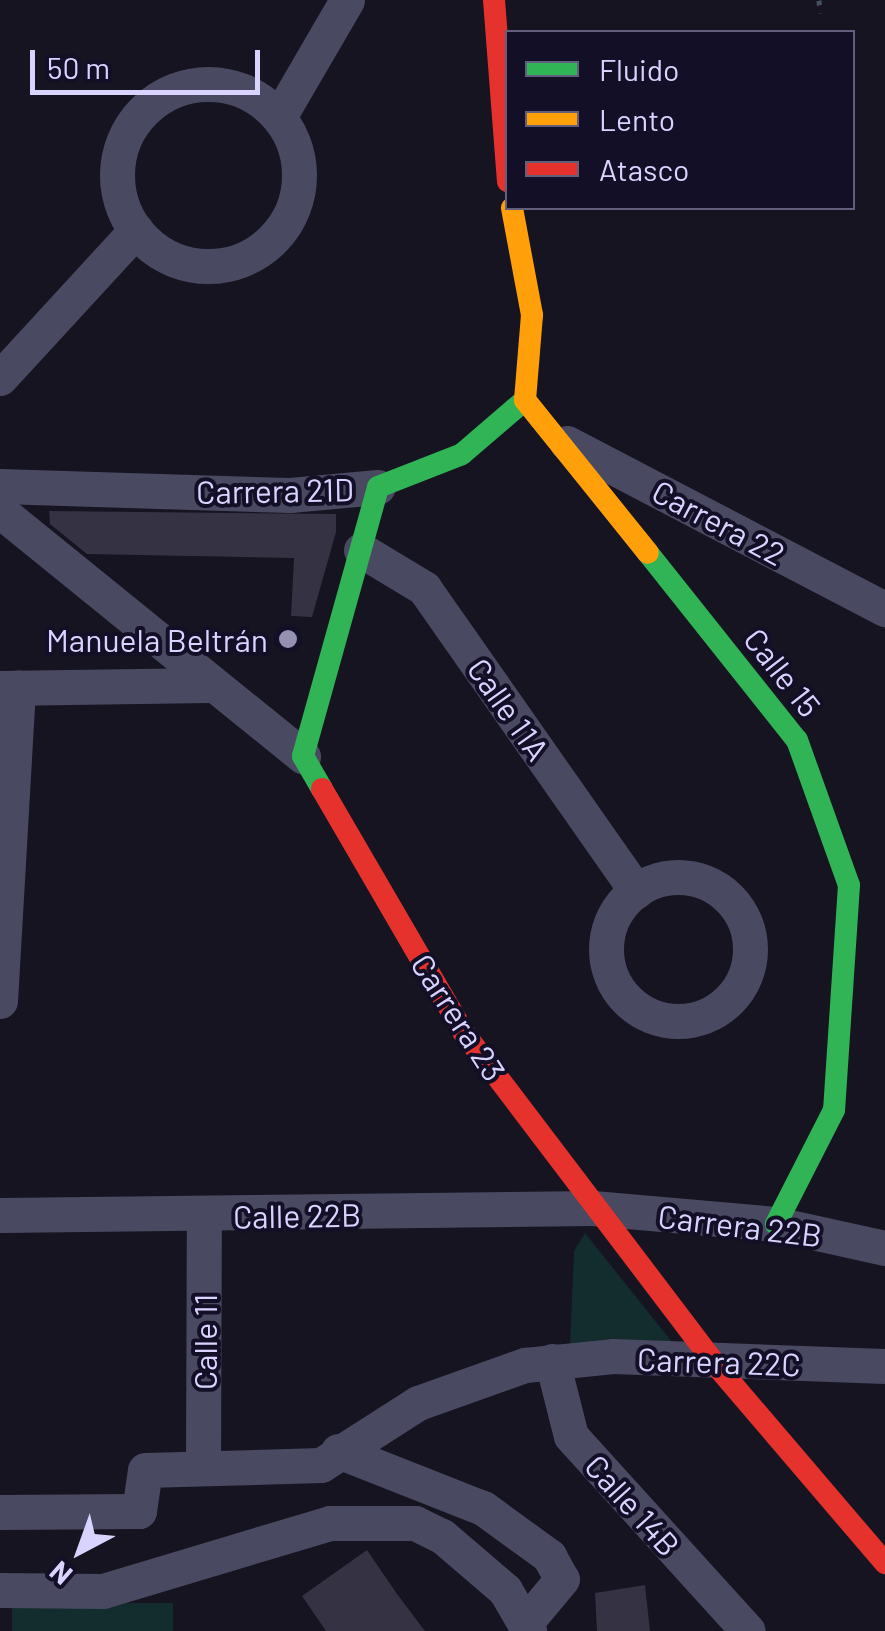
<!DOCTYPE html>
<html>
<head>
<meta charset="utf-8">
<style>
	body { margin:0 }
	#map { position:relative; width:885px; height:1631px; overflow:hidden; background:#161421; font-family:Barlow,sans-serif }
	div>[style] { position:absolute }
	.green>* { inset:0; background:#132c2d; transform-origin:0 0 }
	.building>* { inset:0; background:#343243 }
	.path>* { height:5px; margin-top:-2.5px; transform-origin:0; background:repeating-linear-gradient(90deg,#44505f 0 5px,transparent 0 13px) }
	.street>* { height:35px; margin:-17.5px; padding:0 17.5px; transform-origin:17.5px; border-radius:17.5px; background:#4a4962 }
	.street>.ring { margin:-17.5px; padding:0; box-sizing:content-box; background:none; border:35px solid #4a4962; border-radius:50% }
	.fast>* { height:22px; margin:-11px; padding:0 11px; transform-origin:11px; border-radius:11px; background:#30b455 }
	.slow>* { height:22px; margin:-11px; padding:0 11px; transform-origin:11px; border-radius:11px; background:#ff9f0a }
	.jam>* { height:22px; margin:-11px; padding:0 11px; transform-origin:11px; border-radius:11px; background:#e5322d }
	.dots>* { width:28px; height:28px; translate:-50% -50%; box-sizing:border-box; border:5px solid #130f26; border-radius:50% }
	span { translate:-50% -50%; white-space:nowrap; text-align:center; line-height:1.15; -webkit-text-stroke:8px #130f26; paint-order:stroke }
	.street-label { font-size:32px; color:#d9d4ff }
	.poi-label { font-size:32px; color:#d9d4ff }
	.right { translate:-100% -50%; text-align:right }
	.legend { position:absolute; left:505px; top:30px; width:350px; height:180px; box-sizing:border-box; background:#130f26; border:2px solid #625e7d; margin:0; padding:12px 18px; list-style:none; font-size:30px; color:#d9d4ff }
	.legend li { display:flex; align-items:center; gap:20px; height:50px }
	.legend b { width:50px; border:2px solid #625e7d }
	.north { position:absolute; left:30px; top:1501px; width:100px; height:100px; -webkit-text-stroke:8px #130f26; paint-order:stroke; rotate:221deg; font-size:28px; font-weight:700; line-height:40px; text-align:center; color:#d9d4ff }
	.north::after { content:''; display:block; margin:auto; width:35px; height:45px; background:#d9d4ff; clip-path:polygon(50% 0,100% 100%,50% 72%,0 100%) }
	.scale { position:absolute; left:30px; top:50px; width:230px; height:45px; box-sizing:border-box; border:5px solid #d9d4ff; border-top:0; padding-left:12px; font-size:30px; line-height:35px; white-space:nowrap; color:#d9d4ff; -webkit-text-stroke:8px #130f26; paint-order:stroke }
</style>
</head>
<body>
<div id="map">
	<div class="green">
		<div style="clip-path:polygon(585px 1233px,684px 1357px,570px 1346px,574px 1251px)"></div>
		<div style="left:12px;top:1603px;width:161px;height:28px"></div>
	</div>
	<div class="building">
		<div style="clip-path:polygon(49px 511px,336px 514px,336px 532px,312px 617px,291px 616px,294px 558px,87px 554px,50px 524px)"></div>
		<div style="clip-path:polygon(367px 1550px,397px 1594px,425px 1631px,326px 1631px,302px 1596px)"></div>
		<div style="clip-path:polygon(645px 1585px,650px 1631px,597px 1631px,595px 1593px)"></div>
	</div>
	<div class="path">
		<div style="left:819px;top:0;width:13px;rotate:86deg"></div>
	</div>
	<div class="street">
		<div class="ring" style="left:117px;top:84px;width:147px;height:147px"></div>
		<div style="left:279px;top:117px;width:135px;rotate:-59.8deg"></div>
		<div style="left:0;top:378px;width:201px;rotate:-47.4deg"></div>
		<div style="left:567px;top:443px;width:359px;rotate:27.6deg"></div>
		<div style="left:0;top:486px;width:290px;rotate:1.8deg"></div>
		<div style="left:290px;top:495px;width:88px;rotate:-5.2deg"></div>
		<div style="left:0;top:511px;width:390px;rotate:39deg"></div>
		<div style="left:361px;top:550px;width:74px;rotate:31.1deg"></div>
		<div style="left:424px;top:588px;width:370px;rotate:55deg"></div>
		<div style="left:0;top:688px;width:209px;rotate:-0.8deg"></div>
		<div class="ring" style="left:606px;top:877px;width:109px;height:109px"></div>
		<div style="left:0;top:1001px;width:314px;rotate:-86.7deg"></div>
		<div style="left:0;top:1215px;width:593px;rotate:-0.68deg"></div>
		<div style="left:593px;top:1208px;width:184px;rotate:5deg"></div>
		<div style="left:776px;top:1224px;width:112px;rotate:12.4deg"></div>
		<div style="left:552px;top:1361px;width:77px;rotate:75.8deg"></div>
		<div style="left:571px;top:1436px;width:263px;rotate:47.8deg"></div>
		<div style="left:338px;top:1451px;width:156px;rotate:21.5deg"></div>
		<div style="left:483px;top:1508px;width:82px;rotate:36deg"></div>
		<div style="left:549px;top:1556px;width:26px;rotate:61deg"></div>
		<div style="left:562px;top:1579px;width:55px;rotate:129.8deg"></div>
		<div style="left:203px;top:1466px;width:249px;rotate:-89.8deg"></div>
		<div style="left:0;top:1512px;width:139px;rotate:-0.4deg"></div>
		<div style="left:139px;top:1511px;width:41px;rotate:-81.7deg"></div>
		<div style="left:145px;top:1470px;width:176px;rotate:-1.6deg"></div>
		<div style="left:321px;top:1465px;width:115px;rotate:-32.6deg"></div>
		<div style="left:418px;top:1403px;width:114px;rotate:-19.6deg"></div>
		<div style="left:525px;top:1365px;width:88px;rotate:-5.8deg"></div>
		<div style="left:613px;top:1356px;width:272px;rotate:2.1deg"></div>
		<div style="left:0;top:1590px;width:103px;rotate:0.6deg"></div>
		<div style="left:103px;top:1591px;width:237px;rotate:-16.7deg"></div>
		<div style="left:330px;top:1523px;width:85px"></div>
		<div style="left:415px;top:1523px;width:30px;rotate:26deg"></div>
		<div style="left:442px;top:1536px;width:83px;rotate:40.6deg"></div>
		<div style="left:505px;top:1590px;width:48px;rotate:59.7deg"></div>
	</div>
	<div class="fast">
		<div style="left:648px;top:553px;width:239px;rotate:51.5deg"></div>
		<div style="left:797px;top:740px;width:154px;rotate:70.3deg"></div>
		<div style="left:849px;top:885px;width:225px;rotate:93.8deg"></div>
		<div style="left:834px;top:1110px;width:128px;rotate:117deg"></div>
		<div style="left:322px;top:789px;width:38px;rotate:-120deg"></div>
		<div style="left:303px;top:756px;width:279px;rotate:-74.4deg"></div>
		<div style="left:378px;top:487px;width:90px;rotate:-21.4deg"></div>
		<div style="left:462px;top:454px;width:83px;rotate:-40.6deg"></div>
	</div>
	<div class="slow">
		<div style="left:512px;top:208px;width:109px;rotate:79.4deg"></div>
		<div style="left:532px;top:315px;width:85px;rotate:94.7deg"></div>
		<div style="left:525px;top:400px;width:196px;rotate:51.2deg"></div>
	</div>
	<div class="jam">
		<div style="left:494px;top:0;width:182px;rotate:85.6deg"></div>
		<div style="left:322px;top:789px;width:282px;rotate:59.8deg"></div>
		<div style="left:464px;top:1033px;width:415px;rotate:52.8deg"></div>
		<div style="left:715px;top:1364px;width:262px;rotate:49.5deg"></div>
	</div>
	<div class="dots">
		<div style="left:288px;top:639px;background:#9591b1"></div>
	</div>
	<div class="street-label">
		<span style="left:275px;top:490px;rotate:-1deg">Carrera 21D</span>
		<span style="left:719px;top:522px;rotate:28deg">Carrera 22</span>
		<span style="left:783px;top:672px;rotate:52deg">Calle 15</span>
		<span style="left:509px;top:709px;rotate:55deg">Calle 11A</span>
		<span style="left:459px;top:1017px;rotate:57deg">Carrera 23</span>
		<span style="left:297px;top:1215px;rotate:-1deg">Calle 22B</span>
		<span style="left:740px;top:1225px;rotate:7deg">Carrera 22B</span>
		<span style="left:204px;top:1342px;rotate:-90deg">Calle 11</span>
		<span style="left:719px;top:1361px;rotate:2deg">Carrera 22C</span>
		<span style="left:633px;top:1505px;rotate:48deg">Calle 14B</span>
	</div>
	<div class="poi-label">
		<span class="right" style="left:268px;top:639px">Manuela Beltrán</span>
	</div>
	<ul class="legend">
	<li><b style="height:12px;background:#30b455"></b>Fluido</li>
	<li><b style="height:12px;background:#ff9f0a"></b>Lento</li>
	<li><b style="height:12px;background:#e5322d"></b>Atasco</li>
	</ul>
	<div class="north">N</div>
	<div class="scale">50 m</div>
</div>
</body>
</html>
